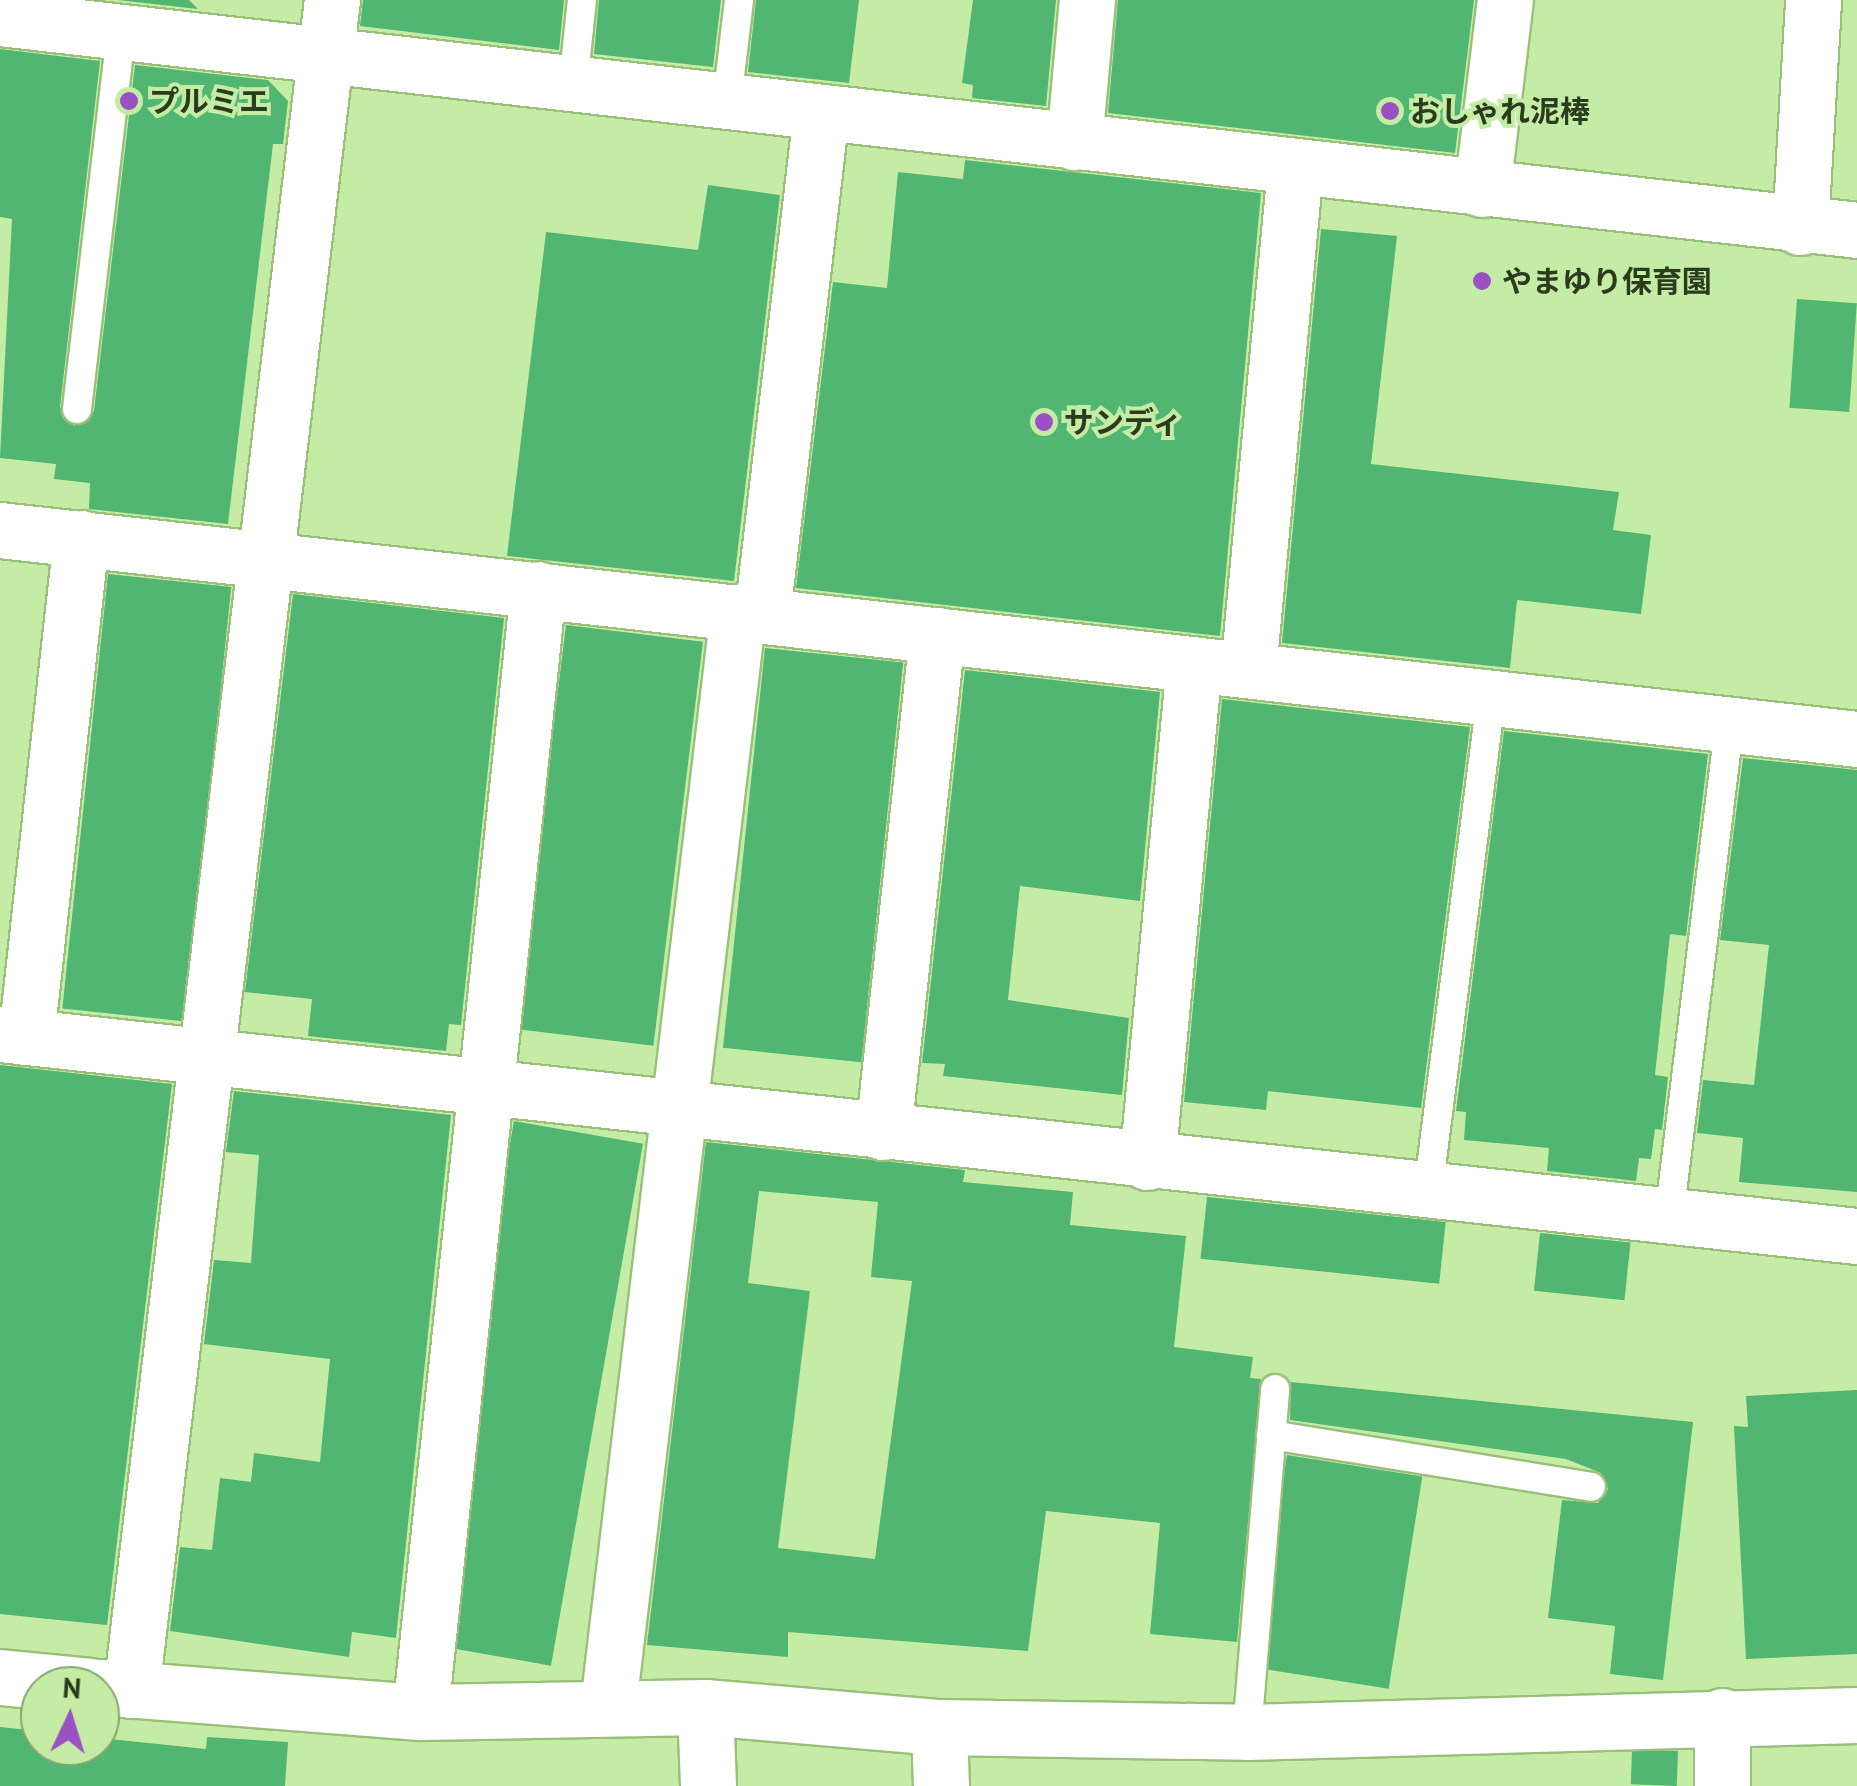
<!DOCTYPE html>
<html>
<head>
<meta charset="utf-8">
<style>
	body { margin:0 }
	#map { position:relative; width:1857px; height:1786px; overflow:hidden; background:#c5eca5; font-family:"PT Sans","Noto Sans JP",sans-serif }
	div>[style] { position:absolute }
	.building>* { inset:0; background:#50b671; transform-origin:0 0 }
	.roads { filter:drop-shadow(2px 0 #99bf7a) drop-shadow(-2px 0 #99bf7a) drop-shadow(0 2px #99bf7a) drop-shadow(0 -2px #99bf7a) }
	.lane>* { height:28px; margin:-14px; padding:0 14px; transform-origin:14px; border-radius:14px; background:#fff }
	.street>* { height:55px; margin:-27.5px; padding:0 27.5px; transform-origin:27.5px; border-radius:27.5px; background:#fff }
	.dots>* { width:28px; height:28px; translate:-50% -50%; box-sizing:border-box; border:5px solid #c5eca5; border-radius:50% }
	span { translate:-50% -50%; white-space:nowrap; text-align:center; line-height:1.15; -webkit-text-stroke:8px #c5eca5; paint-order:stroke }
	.poi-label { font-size:30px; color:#2b3b1e; font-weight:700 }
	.left { translate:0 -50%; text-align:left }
	.north { position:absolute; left:20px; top:1666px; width:100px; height:100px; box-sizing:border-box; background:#c5eca5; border:2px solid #87a56f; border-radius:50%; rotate:4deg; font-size:28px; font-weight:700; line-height:40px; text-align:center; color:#2b3b1e }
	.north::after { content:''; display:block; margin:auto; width:35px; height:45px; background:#9b51c4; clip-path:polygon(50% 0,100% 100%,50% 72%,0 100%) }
</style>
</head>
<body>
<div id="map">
	<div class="building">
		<div style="clip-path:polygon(118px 0,189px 0,198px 9px)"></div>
		<div style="clip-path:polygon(363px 0,564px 0,559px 50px,360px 26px)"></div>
		<div style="clip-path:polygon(599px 0,721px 0,713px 67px,594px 54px)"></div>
		<div style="clip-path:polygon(756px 0,859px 0,849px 83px,748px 72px)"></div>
		<div style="clip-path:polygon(973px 0,1056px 0,1046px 106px,972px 98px,973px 85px,962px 83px)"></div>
		<div style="clip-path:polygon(1118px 0,1474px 0,1455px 153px,1108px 113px)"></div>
		<div style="clip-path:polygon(0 49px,100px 61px,60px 407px,74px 426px,94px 411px,135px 65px,268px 80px,288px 101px,283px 144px,273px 144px,228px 524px,89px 509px,90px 483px,54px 479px,56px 464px,0 458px,12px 219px,0 217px)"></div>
		<div style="clip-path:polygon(965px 160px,1261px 193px,1220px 636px,796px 588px,833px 282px,887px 288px,898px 172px,963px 179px)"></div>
		<div style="clip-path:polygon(708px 185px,780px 195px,734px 581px,507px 556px,546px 232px,698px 250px)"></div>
		<div style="clip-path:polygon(1321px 229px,1397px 236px,1371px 464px,1619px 492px,1613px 530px,1651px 535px,1641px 614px,1517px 600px,1510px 668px,1282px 643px)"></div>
		<div style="left:1797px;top:299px;width:60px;height:109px;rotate:4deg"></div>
		<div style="left:108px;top:574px;width:124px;height:437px;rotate:6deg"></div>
		<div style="clip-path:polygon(293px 594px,504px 618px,461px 1025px,449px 1024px,446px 1051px,308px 1036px,312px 999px,245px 992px)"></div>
		<div style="left:566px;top:625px;width:138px;height:407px;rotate:7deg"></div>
		<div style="left:765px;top:648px;width:139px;height:402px;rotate:6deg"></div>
		<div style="clip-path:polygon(965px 670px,1160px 692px,1140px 901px,1020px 886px,1008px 1000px,1129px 1018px,1122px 1095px,943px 1076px,945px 1064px,922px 1063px)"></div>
		<div style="clip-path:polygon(1222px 699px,1470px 727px,1421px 1108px,1268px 1091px,1266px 1110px,1184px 1102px)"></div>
		<div style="clip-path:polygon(1504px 731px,1708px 754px,1686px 936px,1670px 934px,1655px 1075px,1668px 1077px,1662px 1130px,1655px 1129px,1651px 1159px,1639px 1158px,1636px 1181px,1547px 1171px,1549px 1148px,1464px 1140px,1466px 1112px,1456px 1111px)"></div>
		<div style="clip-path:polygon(1743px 758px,1857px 770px,1857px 1192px,1739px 1182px,1743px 1138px,1697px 1133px,1703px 1080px,1754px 1085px,1769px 945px,1720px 940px)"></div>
		<div style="clip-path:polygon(0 1065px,172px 1084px,107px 1625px,0 1614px)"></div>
		<div style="clip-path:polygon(234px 1091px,451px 1115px,396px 1638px,352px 1632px,349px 1657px,170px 1631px,180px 1547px,212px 1550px,220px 1478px,251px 1482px,254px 1453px,320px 1462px,330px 1359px,204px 1344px,214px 1260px,251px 1263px,259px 1155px,226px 1152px)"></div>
		<div style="left:514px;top:1121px;width:131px;height:530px;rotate:10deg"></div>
		<div style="clip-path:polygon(evenodd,706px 1142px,965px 1170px,963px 1182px,1073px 1192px,1070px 1225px,1186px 1236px,1174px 1347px,1253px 1357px,1250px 1378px,1261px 1379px,1237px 1642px,1150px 1634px,1160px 1523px,1046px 1511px,1028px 1651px,788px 1632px,788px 1657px,647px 1645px,706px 1142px,759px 1191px,878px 1202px,871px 1277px,912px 1281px,875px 1559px,778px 1548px,810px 1291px,748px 1283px,759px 1191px)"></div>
		<div style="left:1207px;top:1197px;width:240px;height:62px;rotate:6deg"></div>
		<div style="left:1540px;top:1233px;width:91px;height:58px;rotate:6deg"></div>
		<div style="clip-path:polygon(1291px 1382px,1693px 1422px,1663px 1680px,1610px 1674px,1615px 1626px,1548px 1618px,1562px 1500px,1598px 1503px,1608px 1489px,1601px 1473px,1566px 1459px,1290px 1420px)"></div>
		<div style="clip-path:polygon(1857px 1390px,1857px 1654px,1746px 1659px,1734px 1426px,1748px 1427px,1746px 1396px)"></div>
		<div style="left:1287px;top:1455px;width:137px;height:215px;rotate:9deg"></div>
		<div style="clip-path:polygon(0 1727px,40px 1731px,40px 1746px,100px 1746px,100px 1738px,206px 1749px,207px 1737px,288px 1742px,285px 1786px,0 1786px)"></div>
		<div style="left:1678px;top:1751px;width:35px;height:46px;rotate:92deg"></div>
	</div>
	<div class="roads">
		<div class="lane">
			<div style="left:573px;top:84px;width:84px;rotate:-83.9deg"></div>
			<div style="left:727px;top:101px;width:102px;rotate:-83.2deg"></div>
			<div style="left:77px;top:409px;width:380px;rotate:-83.3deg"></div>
			<div style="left:1428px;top:1191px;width:497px;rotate:-82.7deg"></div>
			<div style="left:1669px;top:1217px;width:496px;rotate:-83deg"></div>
			<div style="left:1271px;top:1435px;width:324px;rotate:9.2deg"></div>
			<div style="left:1247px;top:1732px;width:344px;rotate:-85.3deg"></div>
		</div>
		<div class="street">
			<div style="left:0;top:18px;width:1869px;rotate:6.51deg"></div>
			<div style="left:1074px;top:142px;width:143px;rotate:-84.8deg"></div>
			<div style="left:1482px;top:189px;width:190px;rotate:-83.1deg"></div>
			<div style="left:1800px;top:227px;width:227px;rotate:-86.7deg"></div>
			<div style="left:0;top:530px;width:1869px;rotate:6.42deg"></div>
			<div style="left:762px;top:614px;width:504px;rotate:-83.28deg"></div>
			<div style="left:1248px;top:670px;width:504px;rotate:-84.65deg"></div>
			<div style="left:0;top:1034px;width:1868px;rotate:6.21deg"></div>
			<div style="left:26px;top:1037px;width:502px;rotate:-83.71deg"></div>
			<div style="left:883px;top:1132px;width:500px;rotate:-83.8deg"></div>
			<div style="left:1147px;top:1162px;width:500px;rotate:-84.61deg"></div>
			<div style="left:0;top:1677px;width:90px;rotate:5.7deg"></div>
			<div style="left:100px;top:1687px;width:321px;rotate:4.5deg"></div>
			<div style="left:420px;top:1712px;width:285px;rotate:-1deg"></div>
			<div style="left:705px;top:1707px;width:235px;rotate:4.9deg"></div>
			<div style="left:939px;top:1727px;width:308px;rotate:0.9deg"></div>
			<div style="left:1247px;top:1732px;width:610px;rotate:-1.6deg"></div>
			<div style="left:131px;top:1690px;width:1702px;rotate:-83.22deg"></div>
			<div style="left:608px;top:1705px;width:1101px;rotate:-83.22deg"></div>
			<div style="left:705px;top:1707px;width:79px;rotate:87.8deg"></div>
			<div style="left:420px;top:1712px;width:1129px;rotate:-84deg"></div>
			<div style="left:939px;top:1727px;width:59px;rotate:88.1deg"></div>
			<div style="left:1722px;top:1786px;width:70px;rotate:-90deg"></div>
		</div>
	</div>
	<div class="dots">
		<div style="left:129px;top:101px;background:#9b51c4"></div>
		<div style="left:1390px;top:111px;background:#9b51c4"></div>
		<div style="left:1482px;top:281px;background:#9b51c4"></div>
		<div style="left:1044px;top:422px;background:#9b51c4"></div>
	</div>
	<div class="poi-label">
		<span class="left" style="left:149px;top:101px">プルミエ</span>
		<span class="left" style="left:1410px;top:111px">おしゃれ泥棒</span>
		<span class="left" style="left:1502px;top:281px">やまゆり保育園</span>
		<span class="left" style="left:1064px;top:422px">サンディ</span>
	</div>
	<div class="north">N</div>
</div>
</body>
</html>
